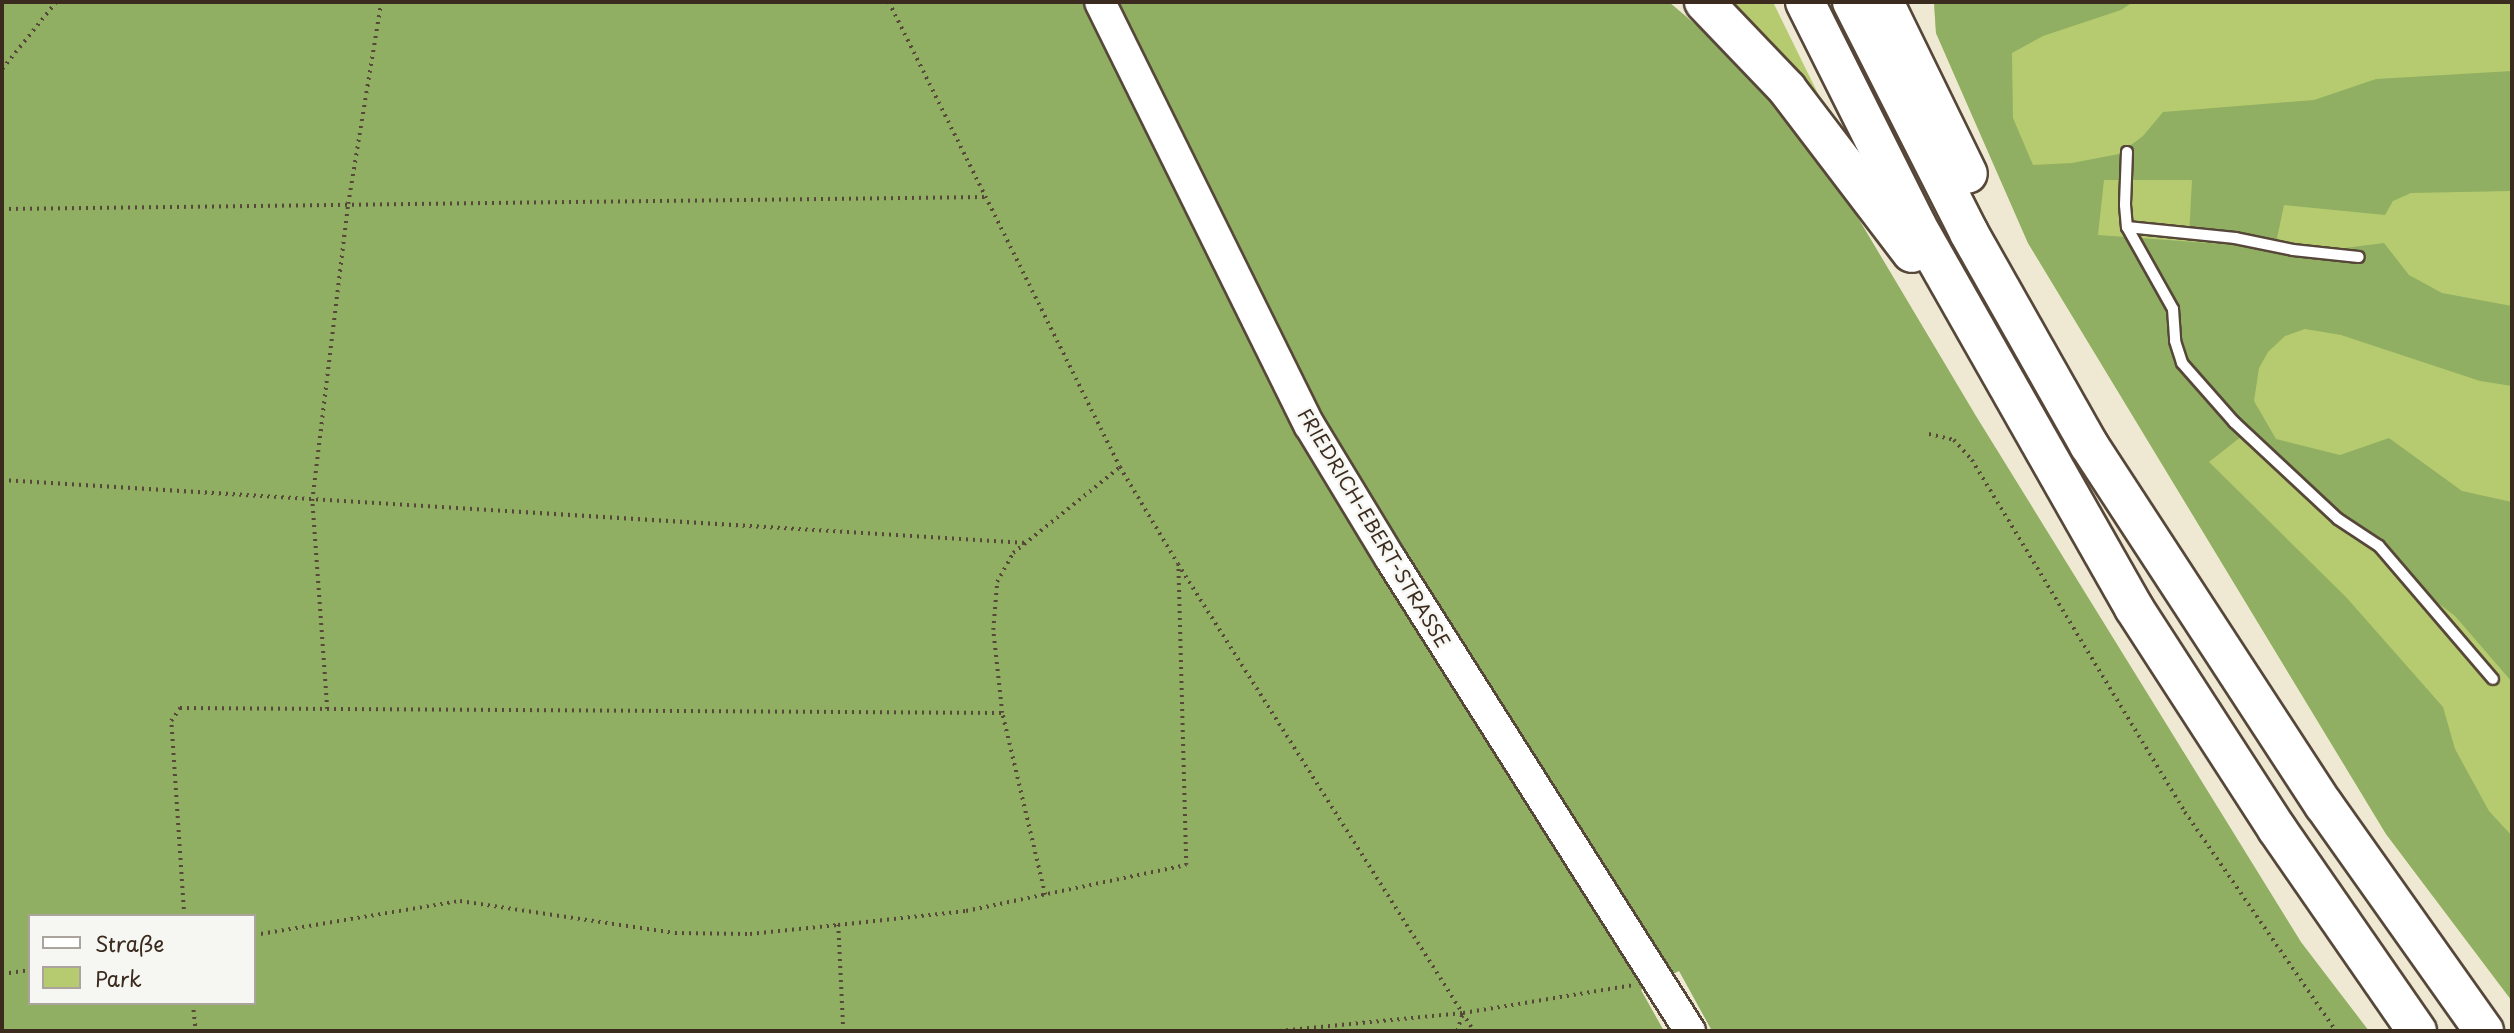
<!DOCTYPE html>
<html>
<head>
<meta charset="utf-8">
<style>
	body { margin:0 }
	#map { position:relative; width:2514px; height:1033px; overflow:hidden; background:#efe9d4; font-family:"Playpen Sans",sans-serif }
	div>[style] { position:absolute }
	.green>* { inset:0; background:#b6cb6f }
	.forest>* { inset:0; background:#90af62 }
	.path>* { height:3.5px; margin-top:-1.75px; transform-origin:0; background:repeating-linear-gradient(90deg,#564739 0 2px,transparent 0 7px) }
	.roads { filter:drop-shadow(2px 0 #564739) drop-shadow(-2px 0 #564739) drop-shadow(0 2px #564739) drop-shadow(0 -2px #564739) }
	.service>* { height:10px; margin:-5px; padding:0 5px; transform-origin:5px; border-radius:5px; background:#fff }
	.secondary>* { height:30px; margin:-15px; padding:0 15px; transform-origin:15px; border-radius:15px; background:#fff }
	.motorway>* { height:38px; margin:-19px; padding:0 19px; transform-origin:19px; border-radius:19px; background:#fff }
	span { translate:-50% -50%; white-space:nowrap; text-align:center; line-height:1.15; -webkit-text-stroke:5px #f6f6f2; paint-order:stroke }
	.street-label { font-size:19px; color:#3b2a1e }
	.frame { position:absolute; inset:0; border:4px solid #3b2a1e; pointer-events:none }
	.legend { position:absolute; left:28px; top:914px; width:228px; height:91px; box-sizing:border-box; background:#f6f6f2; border:2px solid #aba49d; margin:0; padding:9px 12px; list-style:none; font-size:21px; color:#3b2a1e }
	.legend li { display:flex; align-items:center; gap:14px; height:35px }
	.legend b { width:35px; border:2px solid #aba49d }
</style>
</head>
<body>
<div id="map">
	<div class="green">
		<div style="clip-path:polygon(1720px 2px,1773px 2px,1827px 112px)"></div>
		<div style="clip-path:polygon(1934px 2px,2512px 2px,2512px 1001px,2386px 834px,2028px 243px,1936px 33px)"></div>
	</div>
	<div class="forest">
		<div style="clip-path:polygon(evenodd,2px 2px,1669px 2px,1747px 68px,1848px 201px,1976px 416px,2301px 942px,2369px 1031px,1712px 1031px,1679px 971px,1641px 990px,1664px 1031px,2px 1031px,2px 2px,30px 916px,254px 916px,254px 1003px,30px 1003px,30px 916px)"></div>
		<div style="clip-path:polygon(1934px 2px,2133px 2px,2121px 10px,2043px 36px,2012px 53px,2013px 118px,2033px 165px,2072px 163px,2119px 154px,2143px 136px,2163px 112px,2314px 100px,2376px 79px,2512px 71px,2512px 191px,2411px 193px,2393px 201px,2385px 215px,2284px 205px,2276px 243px,2189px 236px,2192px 180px,2104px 180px,2098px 235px,2321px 251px,2384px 243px,2409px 275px,2442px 293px,2512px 306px,2512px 386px,2480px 381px,2341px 335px,2305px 329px,2285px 336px,2268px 352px,2259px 368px,2254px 401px,2276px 439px,2340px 455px,2389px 438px,2462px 491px,2512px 502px,2512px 682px,2455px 616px,2401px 575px,2374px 547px,2242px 436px,2209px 462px,2346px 597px,2443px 707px,2455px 749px,2489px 811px,2512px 836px,2512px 1001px,2386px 834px,2028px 243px,1936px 33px)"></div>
	</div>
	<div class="path">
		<div style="left:889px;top:2px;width:519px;rotate:63.58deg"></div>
		<div style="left:1120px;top:467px;width:113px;rotate:59.1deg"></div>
		<div style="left:1178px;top:564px;width:553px;rotate:57.63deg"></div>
		<div style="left:2px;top:69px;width:86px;rotate:-51.1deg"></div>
		<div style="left:2px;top:209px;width:985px;rotate:-0.7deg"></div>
		<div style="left:1929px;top:434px;width:26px;rotate:13deg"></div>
		<div style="left:1954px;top:440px;width:27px;rotate:48deg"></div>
		<div style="left:1972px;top:460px;width:411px;rotate:58.8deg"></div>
		<div style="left:2185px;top:812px;width:266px;rotate:55.4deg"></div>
		<div style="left:2px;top:480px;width:1026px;rotate:3.52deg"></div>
		<div style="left:327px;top:709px;width:209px;rotate:-94.1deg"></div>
		<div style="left:312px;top:501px;width:299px;rotate:-83.1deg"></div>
		<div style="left:348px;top:204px;width:205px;rotate:-80.7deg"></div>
		<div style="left:1045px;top:895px;width:187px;rotate:-103.3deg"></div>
		<div style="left:1002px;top:713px;width:83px;rotate:-96.2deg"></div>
		<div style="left:993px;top:630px;width:48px;rotate:-85.2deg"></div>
		<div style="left:997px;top:582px;width:33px;rotate:-61deg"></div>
		<div style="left:1013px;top:553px;width:137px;rotate:-38.8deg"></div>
		<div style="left:184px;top:916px;width:195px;rotate:-93.8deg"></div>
		<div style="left:171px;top:721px;width:16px;rotate:-55deg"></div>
		<div style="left:180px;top:708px;width:822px;rotate:0.35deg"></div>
		<div style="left:254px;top:935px;width:209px;rotate:-9.4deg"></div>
		<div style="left:460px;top:901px;width:217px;rotate:8.5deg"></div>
		<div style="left:675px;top:933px;width:75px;rotate:0.8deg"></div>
		<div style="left:750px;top:934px;width:88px;rotate:-5.8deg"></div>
		<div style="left:2px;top:974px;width:28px;rotate:-8deg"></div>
		<div style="left:193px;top:1003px;width:28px;rotate:84deg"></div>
		<div style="left:843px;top:1031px;width:106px;rotate:-92.7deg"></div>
		<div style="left:838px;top:925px;width:129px;rotate:-6.2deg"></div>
		<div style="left:966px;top:911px;width:225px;rotate:-11.8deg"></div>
		<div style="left:1186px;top:865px;width:298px;rotate:-91.5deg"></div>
		<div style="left:1279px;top:1031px;width:185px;rotate:-5.6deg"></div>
		<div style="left:1463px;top:1013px;width:173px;rotate:-9.3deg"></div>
		<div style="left:1457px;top:1031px;width:19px;rotate:-72deg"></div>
	</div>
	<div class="roads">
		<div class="service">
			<div style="left:2127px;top:152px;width:53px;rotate:92.2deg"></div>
			<div style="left:2125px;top:205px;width:22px;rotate:85deg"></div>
			<div style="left:2127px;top:227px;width:94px;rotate:60.7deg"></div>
			<div style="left:2173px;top:309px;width:32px;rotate:86deg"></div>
			<div style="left:2175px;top:341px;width:23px;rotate:72deg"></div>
			<div style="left:2182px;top:363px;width:79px;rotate:48.6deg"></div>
			<div style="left:2234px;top:422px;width:142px;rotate:43deg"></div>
			<div style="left:2338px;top:519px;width:49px;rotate:33.4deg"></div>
			<div style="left:2379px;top:546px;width:175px;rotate:49.4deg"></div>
			<div style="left:2127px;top:227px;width:109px;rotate:5.8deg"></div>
			<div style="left:2235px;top:238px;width:59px;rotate:11.7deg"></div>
			<div style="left:2293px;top:250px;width:66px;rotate:6.1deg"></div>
		</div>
		<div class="secondary">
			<div style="left:1100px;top:2px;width:473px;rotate:63.7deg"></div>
			<div style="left:1310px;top:426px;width:154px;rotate:58.8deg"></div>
			<div style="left:1390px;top:558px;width:560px;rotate:57.62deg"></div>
		</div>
		<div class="motorway">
			<div style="left:1704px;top:2px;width:120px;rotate:46.3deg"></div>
			<div style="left:1787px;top:89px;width:206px;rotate:52.7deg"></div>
			<div style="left:1805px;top:2px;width:250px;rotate:63.4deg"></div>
			<div style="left:1917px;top:226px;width:439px;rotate:60.4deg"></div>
			<div style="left:2134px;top:608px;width:263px;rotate:57.1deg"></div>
			<div style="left:2277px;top:829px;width:246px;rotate:55.3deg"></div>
			<div style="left:1852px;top:2px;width:259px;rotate:63.1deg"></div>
			<div style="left:1969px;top:233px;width:244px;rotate:60.5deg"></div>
			<div style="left:2089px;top:445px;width:430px;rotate:56.9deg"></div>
			<div style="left:2324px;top:805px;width:277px;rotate:54.7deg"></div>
			<div style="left:1884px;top:2px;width:191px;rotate:64deg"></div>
		</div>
	</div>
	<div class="street-label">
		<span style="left:1374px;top:528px;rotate:59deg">FRIEDRICH-EBERT-STRASSE</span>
	</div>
	<div class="frame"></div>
	<ul class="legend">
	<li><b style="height:9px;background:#fff"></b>Straße</li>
	<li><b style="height:19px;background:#b6cb6f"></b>Park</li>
	</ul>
</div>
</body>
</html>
